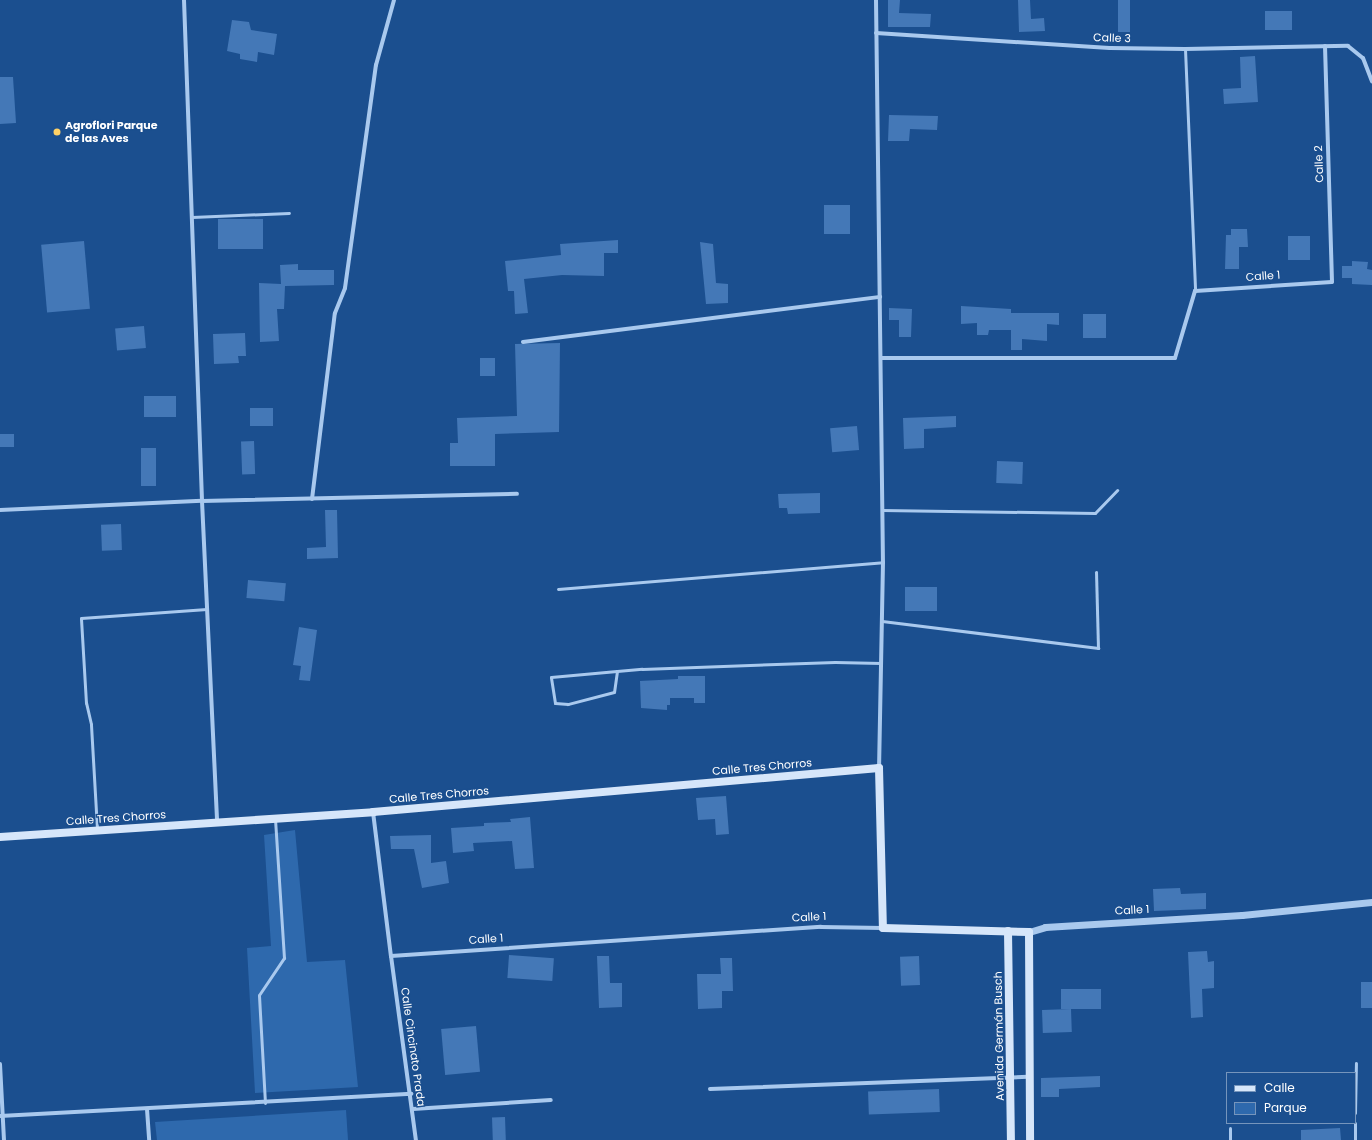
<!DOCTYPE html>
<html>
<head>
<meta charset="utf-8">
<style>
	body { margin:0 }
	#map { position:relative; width:1372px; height:1140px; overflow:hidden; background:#1b4f8f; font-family:Poppins,sans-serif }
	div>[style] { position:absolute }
	.green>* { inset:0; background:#2e69ad }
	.building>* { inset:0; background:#4478b7; transform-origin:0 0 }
	.service>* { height:3px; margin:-1.5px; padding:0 1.5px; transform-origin:1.5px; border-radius:1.5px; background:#a9c9ee }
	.minor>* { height:4px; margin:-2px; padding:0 2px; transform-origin:2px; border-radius:2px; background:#a9c9ee }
	.tertiary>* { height:7px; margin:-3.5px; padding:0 3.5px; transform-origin:3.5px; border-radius:3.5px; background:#a9c9ee }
	.secondary>* { height:8px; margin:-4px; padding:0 4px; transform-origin:4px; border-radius:4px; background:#d6e6fa }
	.dots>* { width:11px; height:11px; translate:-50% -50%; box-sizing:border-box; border:2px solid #1b4f8f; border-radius:50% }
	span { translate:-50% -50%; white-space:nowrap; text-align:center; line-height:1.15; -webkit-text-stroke:3px #1b4f8f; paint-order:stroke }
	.street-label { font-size:11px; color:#fff }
	.poi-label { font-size:11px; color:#fff; font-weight:700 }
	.left { translate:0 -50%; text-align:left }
	.legend { position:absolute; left:1226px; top:1072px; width:130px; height:52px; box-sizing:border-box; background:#1b4f8f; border:1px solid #7695bc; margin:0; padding:5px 7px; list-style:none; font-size:12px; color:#fff }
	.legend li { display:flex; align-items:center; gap:8px; height:20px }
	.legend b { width:20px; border:1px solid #7695bc }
</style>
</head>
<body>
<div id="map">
	<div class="green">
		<div style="clip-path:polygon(295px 830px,307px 962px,345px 960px,358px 1087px,255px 1093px,247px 948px,271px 946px,264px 835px)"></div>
		<div style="clip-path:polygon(346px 1110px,348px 1140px,157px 1140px,155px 1122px)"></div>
	</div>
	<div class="building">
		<div style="clip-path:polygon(888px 0,900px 0,899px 13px,931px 14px,930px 27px,888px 27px)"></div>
		<div style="clip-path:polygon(1018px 0,1030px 0,1031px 19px,1044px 18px,1045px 31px,1019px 32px)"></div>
		<div style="left:1118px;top:0;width:12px;height:32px"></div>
		<div style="left:1292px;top:11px;width:19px;height:27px;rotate:90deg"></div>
		<div style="clip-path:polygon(232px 20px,249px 22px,251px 30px,277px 34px,274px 55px,258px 52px,257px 62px,240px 59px,240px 54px,227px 51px)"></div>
		<div style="clip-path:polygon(1255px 56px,1258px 102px,1224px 104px,1223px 89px,1241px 88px,1240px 57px)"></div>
		<div style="clip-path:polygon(0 77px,13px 77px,16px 123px,0 124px)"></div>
		<div style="clip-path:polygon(889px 115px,938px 116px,937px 130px,910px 129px,909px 141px,888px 141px)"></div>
		<div style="left:824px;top:205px;width:26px;height:29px"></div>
		<div style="left:218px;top:219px;width:45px;height:30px"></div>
		<div style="clip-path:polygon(1231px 229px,1247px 229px,1248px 247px,1239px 247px,1239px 269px,1225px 269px,1226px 235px,1231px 235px)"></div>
		<div style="left:1310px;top:236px;width:24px;height:22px;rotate:90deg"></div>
		<div style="clip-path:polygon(618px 240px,618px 253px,604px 253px,604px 276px,562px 275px,524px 279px,528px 313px,515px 314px,514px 291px,508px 291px,505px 261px,561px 255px,560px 244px)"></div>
		<div style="left:84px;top:241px;width:68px;height:43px;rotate:85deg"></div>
		<div style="clip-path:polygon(700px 242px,713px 244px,716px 283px,728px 284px,728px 303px,706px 304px)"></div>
		<div style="clip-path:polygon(1352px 261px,1368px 262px,1367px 269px,1372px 270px,1372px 285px,1352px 284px,1352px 278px,1342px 278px,1342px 266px,1352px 266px)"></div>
		<div style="clip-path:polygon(298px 264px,298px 270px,334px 270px,334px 285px,285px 286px,284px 309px,277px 309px,279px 341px,260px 342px,259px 283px,281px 284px,280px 265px)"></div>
		<div style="clip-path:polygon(961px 306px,1011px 309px,1011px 313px,1059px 313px,1059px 325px,1047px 324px,1047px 341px,1022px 339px,1022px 350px,1011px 350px,1011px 330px,989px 330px,988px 335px,977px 335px,977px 323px,961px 324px)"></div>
		<div style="clip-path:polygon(889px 308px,912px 309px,911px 337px,899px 337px,899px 320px,889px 320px)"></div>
		<div style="left:1083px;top:314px;width:23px;height:24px"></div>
		<div style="left:144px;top:326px;width:22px;height:29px;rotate:85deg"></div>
		<div style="clip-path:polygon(245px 333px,246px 356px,238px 356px,239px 363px,214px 364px,213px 334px)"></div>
		<div style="clip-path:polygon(560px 343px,559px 432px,495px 434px,495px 466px,450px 466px,450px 443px,458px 443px,457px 418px,517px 416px,515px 344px)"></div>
		<div style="left:480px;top:358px;width:15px;height:18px"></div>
		<div style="left:144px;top:396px;width:32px;height:21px"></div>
		<div style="left:250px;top:408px;width:23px;height:18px"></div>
		<div style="clip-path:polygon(956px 416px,956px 427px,924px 429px,924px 448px,904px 449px,903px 418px)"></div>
		<div style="left:857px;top:426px;width:24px;height:27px;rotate:85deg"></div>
		<div style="left:0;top:434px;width:14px;height:13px"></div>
		<div style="left:254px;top:441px;width:33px;height:13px;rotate:88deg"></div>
		<div style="left:141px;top:448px;width:15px;height:38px"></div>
		<div style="left:997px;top:461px;width:26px;height:22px;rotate:2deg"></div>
		<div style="clip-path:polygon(820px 493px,820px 513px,788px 514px,787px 508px,779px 508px,778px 494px)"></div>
		<div style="clip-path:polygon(325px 510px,337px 510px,338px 558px,307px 559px,307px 548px,326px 547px)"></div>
		<div style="left:121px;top:524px;width:26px;height:20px;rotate:88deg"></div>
		<div style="left:248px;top:580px;width:38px;height:18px;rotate:5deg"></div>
		<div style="left:905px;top:587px;width:32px;height:24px"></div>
		<div style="clip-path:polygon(299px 627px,317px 630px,310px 681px,299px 680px,301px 666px,293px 665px)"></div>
		<div style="clip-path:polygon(678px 676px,705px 676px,705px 703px,694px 703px,694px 698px,670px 698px,670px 705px,667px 705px,667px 710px,641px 708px,640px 681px,678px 679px)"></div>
		<div style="clip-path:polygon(726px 796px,729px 834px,716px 835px,715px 819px,698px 820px,696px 798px)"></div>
		<div style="clip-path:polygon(530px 817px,534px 868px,515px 869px,512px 841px,473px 843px,474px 851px,453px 853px,451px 828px,484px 826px,484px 823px,511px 822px,510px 819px)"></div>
		<div style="clip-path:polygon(431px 835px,431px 863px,446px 861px,449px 883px,422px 888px,414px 849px,391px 849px,390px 836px)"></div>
		<div style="clip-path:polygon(1180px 888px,1181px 894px,1206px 893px,1206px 909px,1154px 911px,1153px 889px)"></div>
		<div style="clip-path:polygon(1207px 951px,1208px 962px,1214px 961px,1214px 988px,1202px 989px,1203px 1017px,1191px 1018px,1188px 952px)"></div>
		<div style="left:509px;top:955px;width:45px;height:23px;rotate:4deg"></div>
		<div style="clip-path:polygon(597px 956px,609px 956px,610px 983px,622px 983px,622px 1007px,599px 1008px)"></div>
		<div style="left:919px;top:956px;width:29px;height:19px;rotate:88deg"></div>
		<div style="clip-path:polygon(720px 958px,732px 958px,733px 991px,722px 991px,722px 1008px,698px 1009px,697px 974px,721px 974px)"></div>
		<div style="left:1361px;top:982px;width:11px;height:26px"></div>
		<div style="left:1061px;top:989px;width:40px;height:20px"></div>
		<div style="left:1071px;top:1009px;width:23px;height:29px;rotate:88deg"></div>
		<div style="left:476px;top:1026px;width:46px;height:35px;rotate:85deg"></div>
		<div style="clip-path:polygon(1100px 1076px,1100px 1087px,1059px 1089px,1059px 1097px,1041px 1097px,1041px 1078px)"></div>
		<div style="left:939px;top:1089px;width:23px;height:71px;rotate:88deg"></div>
		<div style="left:505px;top:1117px;width:23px;height:13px;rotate:88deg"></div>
		<div style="clip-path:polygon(1340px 1128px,1341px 1140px,1301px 1140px,1301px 1130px)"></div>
	</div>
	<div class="service">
		<div style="left:1185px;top:49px;width:242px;rotate:87.6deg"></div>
		<div style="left:192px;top:217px;width:97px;rotate:-2.4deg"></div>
		<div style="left:882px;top:510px;width:213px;rotate:0.8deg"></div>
		<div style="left:1095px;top:513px;width:32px;rotate:-46deg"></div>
		<div style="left:558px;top:589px;width:326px;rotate:-4.7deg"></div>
		<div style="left:882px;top:621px;width:218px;rotate:7.1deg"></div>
		<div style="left:1098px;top:648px;width:76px;rotate:-91.5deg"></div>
		<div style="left:617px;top:671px;width:21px;rotate:98deg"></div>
		<div style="left:614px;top:692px;width:48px;rotate:165.4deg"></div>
		<div style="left:568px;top:704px;width:13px;rotate:-176deg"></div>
		<div style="left:555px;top:703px;width:26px;rotate:-99deg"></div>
		<div style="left:551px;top:677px;width:66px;rotate:-5.2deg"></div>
		<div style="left:617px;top:671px;width:25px;rotate:-5deg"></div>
		<div style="left:642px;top:669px;width:193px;rotate:-2.1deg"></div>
		<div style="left:835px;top:662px;width:46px;rotate:1.2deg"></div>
		<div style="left:97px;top:829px;width:105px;rotate:-93.3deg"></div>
		<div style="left:91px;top:724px;width:22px;rotate:-103deg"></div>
		<div style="left:86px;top:703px;width:85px;rotate:-93.4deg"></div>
		<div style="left:81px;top:618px;width:126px;rotate:-4.1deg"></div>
		<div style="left:265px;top:1103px;width:108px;rotate:-93.2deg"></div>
		<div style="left:259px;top:995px;width:45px;rotate:-56deg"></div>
		<div style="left:284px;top:958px;width:140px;rotate:-93.7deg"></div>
		<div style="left:1355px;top:1113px;width:50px;rotate:-88.9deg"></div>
		<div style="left:1230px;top:1128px;width:12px;rotate:90deg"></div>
		<div style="left:1355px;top:1140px;width:17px;rotate:-90deg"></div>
	</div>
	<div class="minor">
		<div style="left:184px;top:0;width:501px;rotate:87.94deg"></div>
		<div style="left:202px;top:501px;width:320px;rotate:87.3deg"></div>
		<div style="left:876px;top:0;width:562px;rotate:89.29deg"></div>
		<div style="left:883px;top:562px;width:206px;rotate:91.1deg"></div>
		<div style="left:876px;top:33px;width:234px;rotate:3.7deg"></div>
		<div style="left:1110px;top:48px;width:75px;rotate:0.8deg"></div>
		<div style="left:1185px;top:49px;width:163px;rotate:-1.1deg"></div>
		<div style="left:1348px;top:46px;width:19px;rotate:39deg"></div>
		<div style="left:1363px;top:58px;width:25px;rotate:69deg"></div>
		<div style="left:523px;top:342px;width:360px;rotate:-7.2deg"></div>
		<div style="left:882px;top:358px;width:293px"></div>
		<div style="left:1175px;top:358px;width:70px;rotate:-73.4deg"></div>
		<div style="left:1195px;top:291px;width:137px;rotate:-3.8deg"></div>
		<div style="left:1332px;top:282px;width:236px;rotate:-91.7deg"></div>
		<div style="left:312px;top:499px;width:187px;rotate:-83deg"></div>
		<div style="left:335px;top:313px;width:27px;rotate:-68deg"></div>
		<div style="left:345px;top:288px;width:225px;rotate:-82.1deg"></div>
		<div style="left:376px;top:65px;width:67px;rotate:-74.5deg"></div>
		<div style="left:0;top:510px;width:202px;rotate:-2.6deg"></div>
		<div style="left:202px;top:501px;width:315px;rotate:-1.3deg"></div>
		<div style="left:373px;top:812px;width:145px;rotate:82.9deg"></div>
		<div style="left:391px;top:956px;width:431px;rotate:-3.9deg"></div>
		<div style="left:821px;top:927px;width:62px;rotate:0.9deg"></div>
		<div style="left:391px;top:956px;width:186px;rotate:82.3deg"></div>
		<div style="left:0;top:1064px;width:76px;rotate:87deg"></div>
		<div style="left:710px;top:1089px;width:318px;rotate:-2.2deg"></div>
		<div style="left:147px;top:1109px;width:31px;rotate:86deg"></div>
		<div style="left:413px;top:1109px;width:138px;rotate:-3.7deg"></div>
		<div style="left:0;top:1116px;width:412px;rotate:-3.1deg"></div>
	</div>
	<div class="tertiary">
		<div style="left:1029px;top:932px;width:17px;rotate:-17deg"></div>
		<div style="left:1045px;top:927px;width:197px;rotate:-3.5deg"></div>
		<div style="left:1242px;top:915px;width:131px;rotate:-5.7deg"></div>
	</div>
	<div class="secondary">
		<div style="left:0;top:837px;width:374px;rotate:-3.8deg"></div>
		<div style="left:373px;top:812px;width:508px;rotate:-4.97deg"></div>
		<div style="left:879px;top:768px;width:160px;rotate:88.6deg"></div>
		<div style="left:883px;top:928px;width:146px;rotate:1.6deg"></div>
		<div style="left:1029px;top:932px;width:208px;rotate:89.7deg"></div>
		<div style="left:1008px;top:931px;width:209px;rotate:89.2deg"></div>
	</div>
	<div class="dots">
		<div style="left:57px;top:132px;background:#ffd166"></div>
	</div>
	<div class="street-label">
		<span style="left:1112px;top:38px;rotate:2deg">Calle 3</span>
		<span style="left:1319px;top:164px;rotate:-92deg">Calle 2</span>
		<span style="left:1263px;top:276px;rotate:-4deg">Calle 1</span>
		<span style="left:762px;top:767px;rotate:-5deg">Calle Tres Chorros</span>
		<span style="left:439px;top:795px;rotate:-5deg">Calle Tres Chorros</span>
		<span style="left:116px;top:818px;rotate:-4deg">Calle Tres Chorros</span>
		<span style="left:1132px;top:910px;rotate:-3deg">Calle 1</span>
		<span style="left:809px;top:917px;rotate:-3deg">Calle 1</span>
		<span style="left:486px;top:939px;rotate:-4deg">Calle 1</span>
		<span style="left:999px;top:1036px;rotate:-91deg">Avenida Germán Busch</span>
		<span style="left:413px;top:1047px;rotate:82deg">Calle Cincinato Prada</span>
	</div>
	<div class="poi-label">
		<span class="left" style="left:65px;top:132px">Agroflori Parque<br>de las Aves</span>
	</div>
	<ul class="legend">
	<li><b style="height:5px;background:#d6e6fa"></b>Calle</li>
	<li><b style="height:11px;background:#2e69ad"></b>Parque</li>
	</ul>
</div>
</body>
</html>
